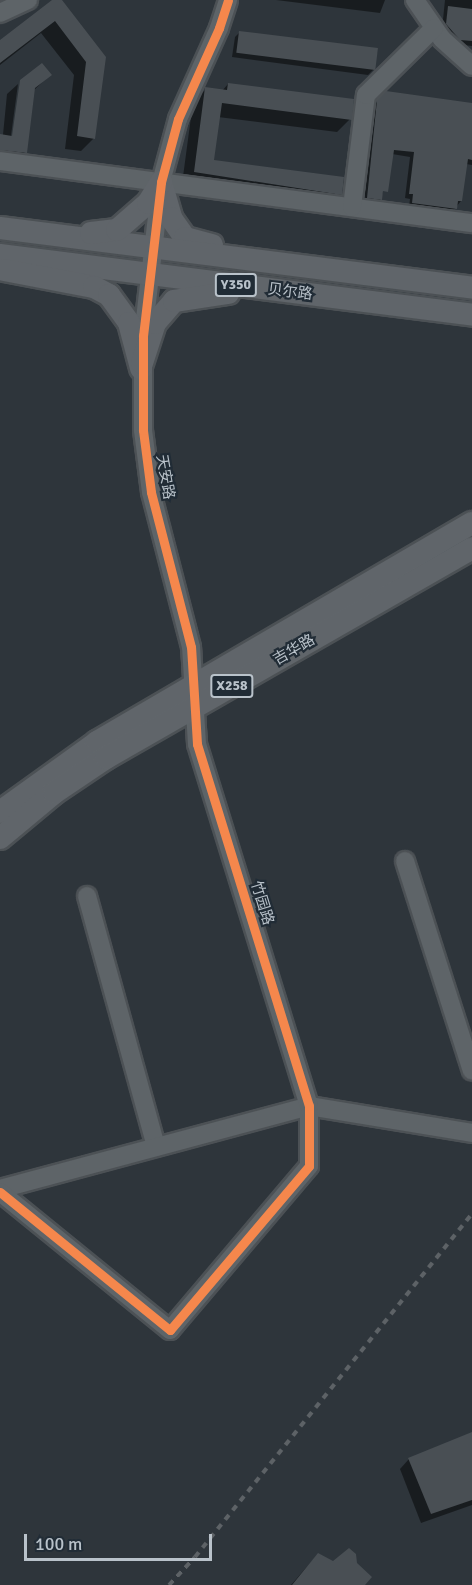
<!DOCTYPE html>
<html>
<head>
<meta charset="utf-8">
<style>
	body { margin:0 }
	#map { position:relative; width:472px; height:1585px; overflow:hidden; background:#2e353b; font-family:Signika,"Noto Sans SC",sans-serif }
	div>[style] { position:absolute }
	.shadow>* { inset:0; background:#0007 }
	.building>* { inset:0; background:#494f54; transform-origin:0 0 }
	.roads { filter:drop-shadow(2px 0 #4c5155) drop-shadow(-2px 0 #4c5155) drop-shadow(0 2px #4c5155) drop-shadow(0 -2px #4c5155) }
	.minor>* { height:18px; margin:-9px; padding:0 9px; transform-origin:9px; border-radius:9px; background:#5e6468 }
	.major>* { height:22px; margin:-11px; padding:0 11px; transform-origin:11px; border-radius:11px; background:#60656a }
	.rail>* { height:4px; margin-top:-2px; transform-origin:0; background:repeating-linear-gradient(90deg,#5d6266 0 6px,transparent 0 12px) }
	.cycleway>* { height:9px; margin:-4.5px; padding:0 4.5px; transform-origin:4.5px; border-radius:4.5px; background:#f5874c }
	span { translate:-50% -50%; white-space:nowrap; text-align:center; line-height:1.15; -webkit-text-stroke:4.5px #212c36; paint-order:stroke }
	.shield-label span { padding:2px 4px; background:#212c36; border:2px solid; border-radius:4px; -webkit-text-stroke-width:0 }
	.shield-label { font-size:14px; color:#b9c2ca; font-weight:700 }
	.street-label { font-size:15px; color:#b9c2ca }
	.scale { position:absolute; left:24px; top:1534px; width:188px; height:27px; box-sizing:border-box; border:3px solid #b9c2ca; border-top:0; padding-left:8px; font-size:18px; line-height:21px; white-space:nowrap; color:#b9c2ca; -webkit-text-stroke:4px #212c36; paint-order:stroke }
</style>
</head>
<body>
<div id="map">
	<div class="shadow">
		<div style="clip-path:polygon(54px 0,60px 0,104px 57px,94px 138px,81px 151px,65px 149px,74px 75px,41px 33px,0 65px,0 41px)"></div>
		<div style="clip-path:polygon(276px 0,385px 0,380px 13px)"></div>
		<div style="clip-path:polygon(445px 0,472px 0,472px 46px,455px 44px,442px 29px)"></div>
		<div style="clip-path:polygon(240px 32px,377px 50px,373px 70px,368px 75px,232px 57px,235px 37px)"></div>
		<div style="clip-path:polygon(42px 65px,50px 75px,33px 91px,25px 152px,12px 166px,0 165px,7px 94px,18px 84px,10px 143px,13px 144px,20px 82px)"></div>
		<div style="clip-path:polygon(228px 84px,350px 119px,337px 132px,218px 117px,213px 161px,341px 194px,328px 207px,182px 184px,193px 102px,206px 89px,222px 91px)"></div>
		<div style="clip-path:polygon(386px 93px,472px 104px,472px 165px,466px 164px,461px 201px,451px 213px,409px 207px,410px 199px,405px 198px,410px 157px,392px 154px,381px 199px,376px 203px,364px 202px,373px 106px)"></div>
		<div style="clip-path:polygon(472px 1434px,472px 1505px,421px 1523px,400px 1469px,409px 1459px)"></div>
		<div style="clip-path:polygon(318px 1554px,333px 1563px,363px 1585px,291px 1585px)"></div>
	</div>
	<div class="building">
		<div style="clip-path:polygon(52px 0,62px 0,106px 57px,95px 139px,77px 136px,86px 62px,55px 21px,0 63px,0 40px)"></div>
		<div style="clip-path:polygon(448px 6px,472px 9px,472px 41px,460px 40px,446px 24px)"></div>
		<div style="left:239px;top:31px;width:140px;height:22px;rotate:7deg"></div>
		<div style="clip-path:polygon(42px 63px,52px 75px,35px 88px,27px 153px,0 150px,0 134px,12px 136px,20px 80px)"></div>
		<div style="clip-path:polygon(228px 83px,354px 99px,352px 120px,222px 103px,214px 160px,344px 177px,342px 195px,194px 172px,205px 87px,227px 90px)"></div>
		<div style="clip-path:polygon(386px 91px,472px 103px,472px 160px,468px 159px,462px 201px,458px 201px,457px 209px,412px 203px,413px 194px,409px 194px,414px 152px,394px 150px,388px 192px,383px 191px,382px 200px,367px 198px,377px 100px)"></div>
		<div style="clip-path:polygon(472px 1432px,472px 1500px,431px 1514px,408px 1458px)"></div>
		<div style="clip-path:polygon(349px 1548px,356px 1554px,357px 1563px,372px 1577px,365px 1585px,292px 1585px,318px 1553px,333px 1561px)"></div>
	</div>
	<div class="roads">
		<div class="minor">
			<div style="left:415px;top:0;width:47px;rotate:55.3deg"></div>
			<div style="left:442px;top:39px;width:40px;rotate:42deg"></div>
			<div style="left:0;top:13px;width:31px;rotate:-25deg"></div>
			<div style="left:0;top:161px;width:476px;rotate:7.5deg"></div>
			<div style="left:352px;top:207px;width:113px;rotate:-82.9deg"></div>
			<div style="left:366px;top:95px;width:95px;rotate:-44.6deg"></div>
			<div style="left:405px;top:861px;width:220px;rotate:72.3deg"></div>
			<div style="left:87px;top:896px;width:260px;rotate:74.6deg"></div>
			<div style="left:0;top:1189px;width:320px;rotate:-15deg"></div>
			<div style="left:309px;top:1106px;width:165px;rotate:9.4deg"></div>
			<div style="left:0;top:1192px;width:219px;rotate:39.1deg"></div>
			<div style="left:170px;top:1330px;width:215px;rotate:-49.7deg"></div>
			<div style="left:309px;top:1166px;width:60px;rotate:-90deg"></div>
			<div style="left:309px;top:1106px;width:379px;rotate:-107.2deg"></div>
			<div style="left:197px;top:744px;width:97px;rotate:-93.5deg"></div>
			<div style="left:191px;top:647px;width:160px;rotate:-104.5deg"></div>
			<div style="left:151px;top:492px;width:63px;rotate:-97.4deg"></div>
			<div style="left:143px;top:430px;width:94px;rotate:-90deg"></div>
			<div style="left:143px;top:336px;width:155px;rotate:-83.3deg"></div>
			<div style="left:161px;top:182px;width:65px;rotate:-74.9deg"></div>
			<div style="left:178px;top:119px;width:100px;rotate:-65.7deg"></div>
			<div style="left:219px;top:28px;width:29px;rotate:-72deg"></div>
		</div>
		<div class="major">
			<div style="left:161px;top:182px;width:37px;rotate:74deg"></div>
			<div style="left:171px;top:218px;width:24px;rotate:55deg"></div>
			<div style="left:185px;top:238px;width:28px;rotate:15deg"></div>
			<div style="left:0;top:228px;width:476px;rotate:7.2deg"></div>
			<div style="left:91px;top:233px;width:26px;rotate:-7deg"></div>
			<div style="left:117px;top:230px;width:41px;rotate:-41.1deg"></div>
			<div style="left:148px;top:203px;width:25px;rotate:-58deg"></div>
			<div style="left:0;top:255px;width:476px;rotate:7.2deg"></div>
			<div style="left:4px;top:270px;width:92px;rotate:10.7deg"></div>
			<div style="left:94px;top:287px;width:17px;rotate:28deg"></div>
			<div style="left:109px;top:295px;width:34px;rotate:54deg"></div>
			<div style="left:129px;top:323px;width:47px;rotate:75.1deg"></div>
			<div style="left:142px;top:363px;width:42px;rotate:-72deg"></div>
			<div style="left:155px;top:323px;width:29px;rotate:-49deg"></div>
			<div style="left:174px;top:301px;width:55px;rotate:-8.4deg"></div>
			<div style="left:0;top:812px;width:120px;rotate:-35.8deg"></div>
			<div style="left:97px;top:742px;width:434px;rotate:-30.3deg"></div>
			<div style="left:0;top:838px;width:70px;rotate:-39.8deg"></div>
			<div style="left:54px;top:793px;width:63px;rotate:-33.9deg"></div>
			<div style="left:106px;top:758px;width:422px;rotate:-29.8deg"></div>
		</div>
	</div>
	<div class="rail">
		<div style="left:169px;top:1585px;width:38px;rotate:-47deg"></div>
		<div style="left:195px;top:1557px;width:441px;rotate:-51.1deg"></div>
	</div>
	<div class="cycleway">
		<div style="left:0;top:1192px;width:219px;rotate:39.1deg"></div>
		<div style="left:170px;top:1330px;width:215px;rotate:-49.7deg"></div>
		<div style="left:309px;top:1166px;width:60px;rotate:-90deg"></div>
		<div style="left:309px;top:1106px;width:379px;rotate:-107.2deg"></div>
		<div style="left:197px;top:744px;width:97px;rotate:-93.5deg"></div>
		<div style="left:191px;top:647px;width:160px;rotate:-104.5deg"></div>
		<div style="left:151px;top:492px;width:63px;rotate:-97.4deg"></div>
		<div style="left:143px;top:430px;width:94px;rotate:-90deg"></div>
		<div style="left:143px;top:336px;width:155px;rotate:-83.3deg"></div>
		<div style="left:161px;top:182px;width:65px;rotate:-74.9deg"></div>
		<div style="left:178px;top:119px;width:100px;rotate:-65.7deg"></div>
		<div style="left:219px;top:28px;width:29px;rotate:-72deg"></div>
	</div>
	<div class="shield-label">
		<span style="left:236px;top:285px">Y350</span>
		<span style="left:232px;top:686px">X258</span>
	</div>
	<div class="street-label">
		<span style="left:290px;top:292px;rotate:7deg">贝尔路</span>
		<span style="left:165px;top:477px;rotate:80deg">天安路</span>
		<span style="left:294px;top:650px;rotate:-30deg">吉华路</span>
		<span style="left:262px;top:903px;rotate:73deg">竹园路</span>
	</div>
	<div class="scale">100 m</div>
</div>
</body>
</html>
